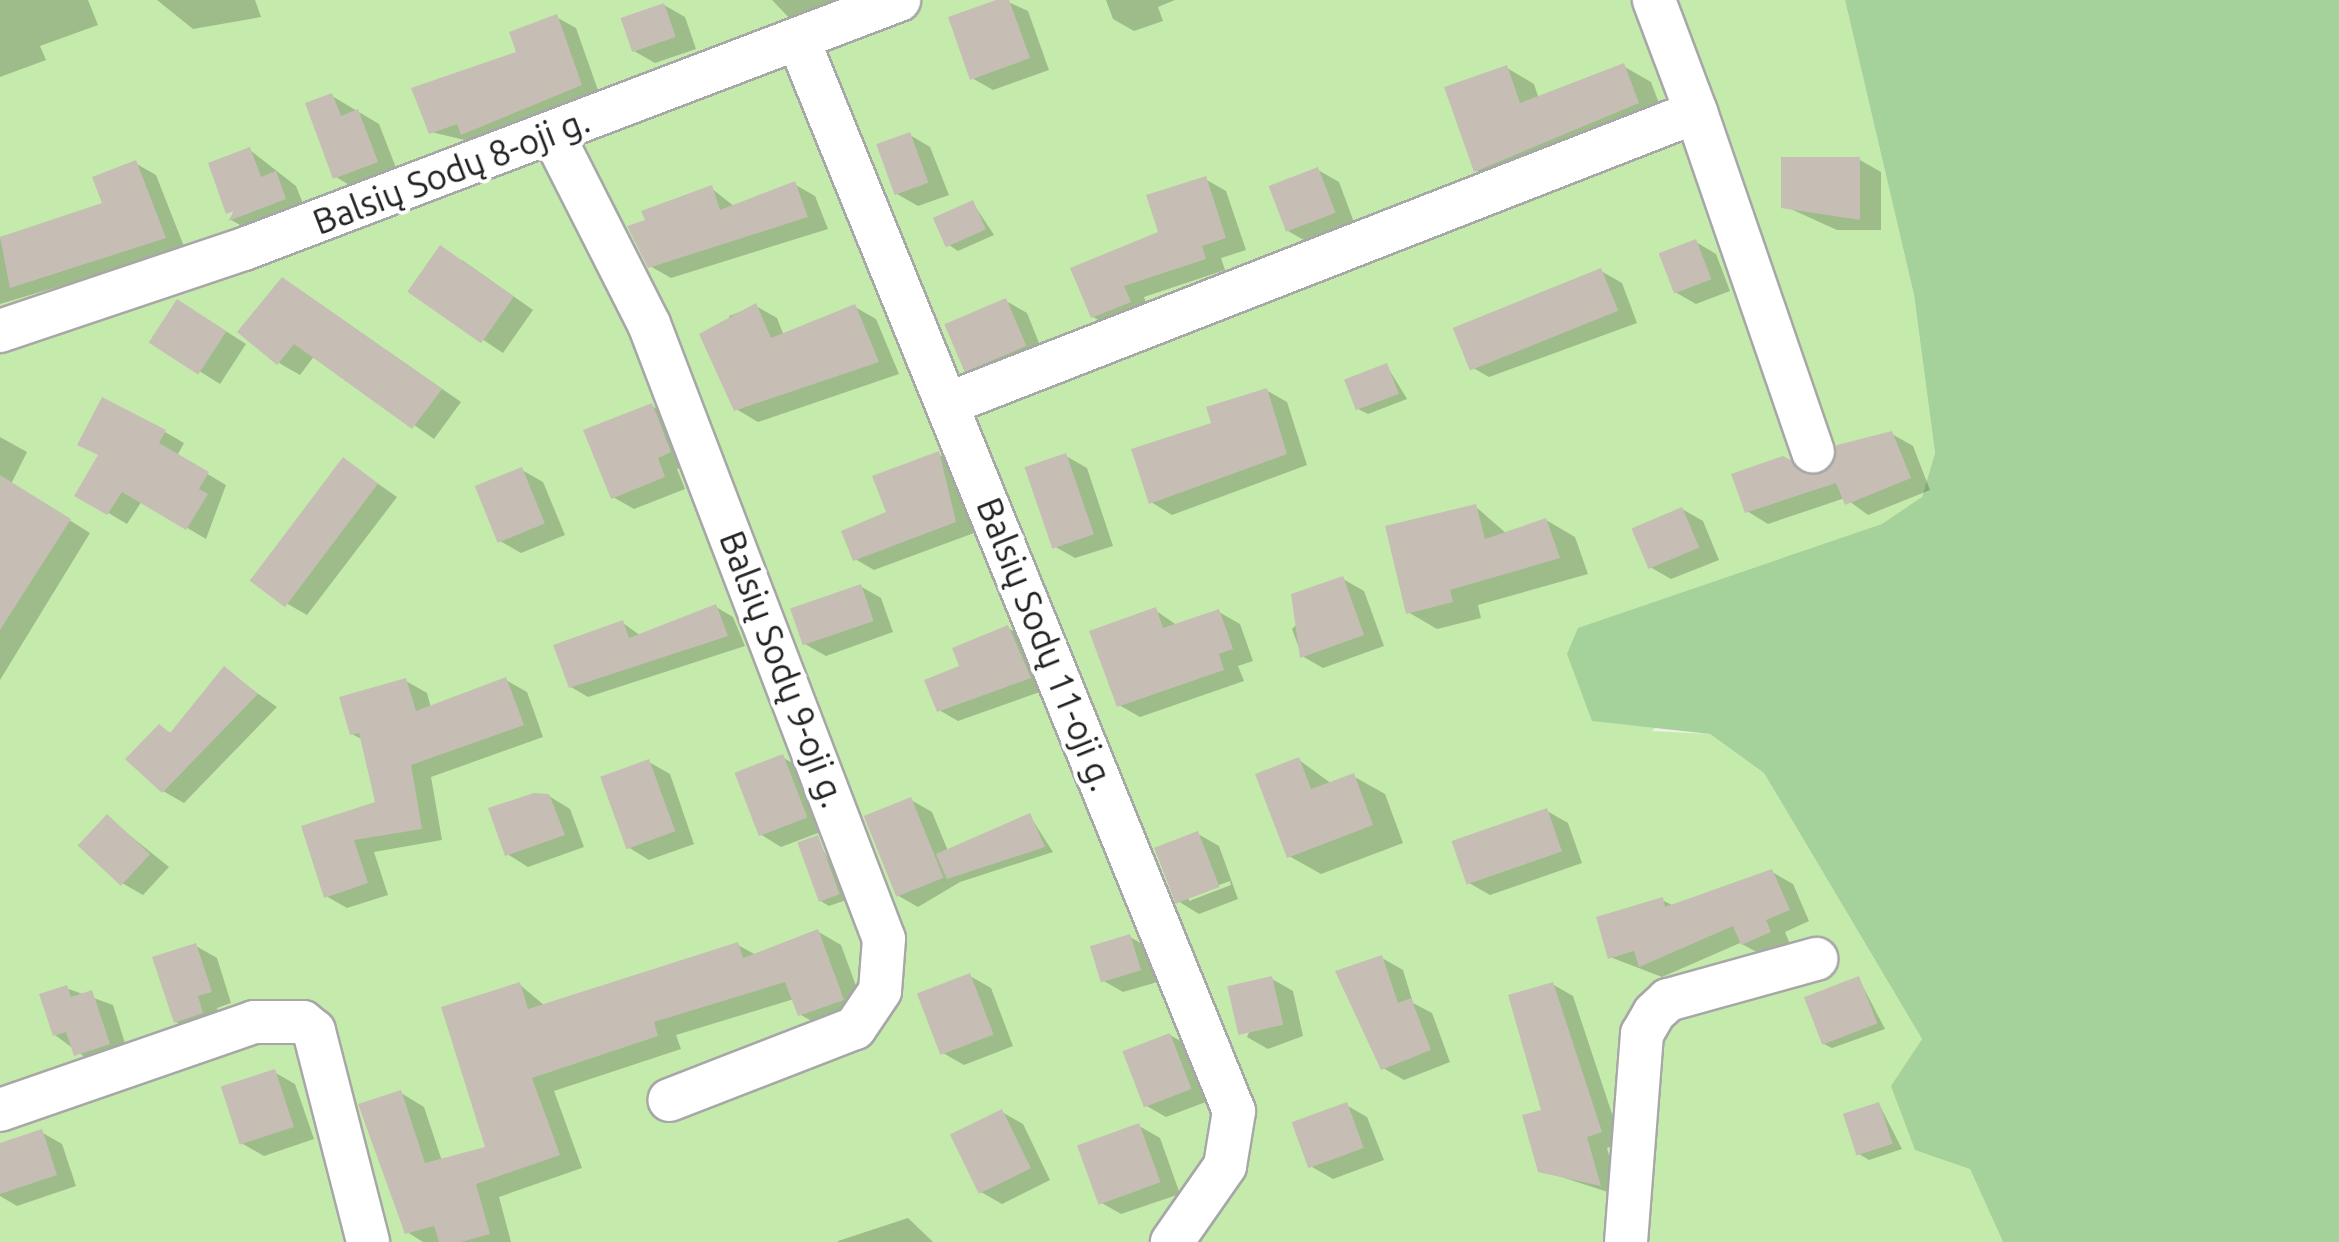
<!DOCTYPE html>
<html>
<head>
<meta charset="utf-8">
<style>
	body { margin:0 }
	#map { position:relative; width:2339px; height:1242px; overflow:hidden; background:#f1eee6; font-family:Ubuntu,sans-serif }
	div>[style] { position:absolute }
	.grass>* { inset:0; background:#c5ebac }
	.forest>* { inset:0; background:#a5d19a }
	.shadow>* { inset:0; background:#0003 }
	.building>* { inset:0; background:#c6beb5; transform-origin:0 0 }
	.roads { filter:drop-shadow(2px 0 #a7a7a7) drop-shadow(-2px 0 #a7a7a7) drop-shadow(0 2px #a7a7a7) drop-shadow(0 -2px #a7a7a7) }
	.minor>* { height:42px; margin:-21px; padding:0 21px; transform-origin:21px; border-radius:21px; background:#fff }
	span { translate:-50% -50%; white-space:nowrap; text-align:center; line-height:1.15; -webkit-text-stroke:8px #fff; paint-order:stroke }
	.street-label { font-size:35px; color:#202020 }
</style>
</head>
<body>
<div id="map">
	<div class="grass">
		<div style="clip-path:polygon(0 0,1845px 0,1914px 295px,1935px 453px,1922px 497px,1652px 731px,1710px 734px,1764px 773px,1922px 1039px,1891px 1087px,1970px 1169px,2003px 1242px,0 1242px)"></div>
	</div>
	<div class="forest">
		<div style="clip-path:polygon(1845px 0,2339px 0,2339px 1242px,2003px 1242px,1970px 1169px,1915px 1150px,1891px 1086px,1922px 1039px,1764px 773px,1710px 734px,1592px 721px,1567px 654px,1578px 628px,1882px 524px,1922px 497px,1935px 453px,1914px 295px)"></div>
	</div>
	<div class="shadow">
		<div style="clip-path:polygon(0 0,88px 0,98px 25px,40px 46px,46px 60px,0 77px)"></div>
		<div style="clip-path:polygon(157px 0,255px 0,261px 17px,193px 29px)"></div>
		<div style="clip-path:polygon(772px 0,834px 0,838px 11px,797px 26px)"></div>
		<div style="clip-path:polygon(1004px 0,1028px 11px,1049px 70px,993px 90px,972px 78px)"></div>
		<div style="clip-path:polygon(1106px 0,1175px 0,1158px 7px,1163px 21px,1134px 31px,1113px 19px)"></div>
		<div style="clip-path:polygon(664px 5px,685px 17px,696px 49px,655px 63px,634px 51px)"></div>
		<div style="clip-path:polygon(556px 17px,576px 28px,600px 96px,482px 144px,431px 132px)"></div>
		<div style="clip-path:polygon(1623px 66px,1651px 82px,1665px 119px,1504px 186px,1476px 170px,1507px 68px,1534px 84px,1539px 99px)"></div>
		<div style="clip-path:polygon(332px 96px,379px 124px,398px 173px,356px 189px,336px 177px)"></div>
		<div style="clip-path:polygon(910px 135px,930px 147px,949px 195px,918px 206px,897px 194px)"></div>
		<div style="clip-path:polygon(250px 150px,296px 186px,306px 211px,251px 231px,231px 220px)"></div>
		<div style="clip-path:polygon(1860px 160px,1881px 172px,1881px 230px,1837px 230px,1784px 206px)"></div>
		<div style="clip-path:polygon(135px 163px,156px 175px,185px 249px,0 304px,0 237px,105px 205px)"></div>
		<div style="clip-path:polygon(1318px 170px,1339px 182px,1355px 225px,1309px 243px,1288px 231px)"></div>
		<div style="clip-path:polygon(1205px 179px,1226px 191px,1246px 250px,1221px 258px,1225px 270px,1144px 297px,1150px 314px,1114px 329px,1093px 317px)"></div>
		<div style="clip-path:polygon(794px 184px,815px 196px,828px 229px,671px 278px,650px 266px,711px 188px,735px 207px)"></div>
		<div style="clip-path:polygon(973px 203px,994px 235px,958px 251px,949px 245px)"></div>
		<div style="clip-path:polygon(1696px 242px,1716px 254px,1730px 291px,1696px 304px,1675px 292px)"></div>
		<div style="clip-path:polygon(462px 260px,533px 310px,503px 353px,411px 292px)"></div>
		<div style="clip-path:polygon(1601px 271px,1622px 283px,1637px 323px,1489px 377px,1468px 365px)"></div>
		<div style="clip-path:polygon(303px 292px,461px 402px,434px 439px,315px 355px,300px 375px,279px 363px)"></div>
		<div style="clip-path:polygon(1006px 301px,1027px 313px,1045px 358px,986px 381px,966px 369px)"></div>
		<div style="clip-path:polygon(756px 306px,777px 318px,784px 336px,855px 307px,876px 319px,899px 374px,758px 422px,736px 409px,729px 316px)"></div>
		<div style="clip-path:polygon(199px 314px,246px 344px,220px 384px,153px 342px)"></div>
		<div style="clip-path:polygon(1387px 366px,1407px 399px,1368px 414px,1358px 409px)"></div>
		<div style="clip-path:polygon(1266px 390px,1287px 402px,1307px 465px,1172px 515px,1151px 502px,1214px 425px)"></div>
		<div style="clip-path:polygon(652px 406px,673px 418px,691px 464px,677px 469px,685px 489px,634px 509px,613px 497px)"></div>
		<div style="clip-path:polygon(165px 432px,184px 443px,177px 456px,226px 485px,206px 539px,142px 501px,127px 524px,78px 495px,101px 455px)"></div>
		<div style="clip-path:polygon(1892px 434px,1913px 446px,1930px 490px,1868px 515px,1845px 498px,1768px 524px,1747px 511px)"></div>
		<div style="clip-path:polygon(0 437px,27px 452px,10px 486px,0 481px)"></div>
		<div style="clip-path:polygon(938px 454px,958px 465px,974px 533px,874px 570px,855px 559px)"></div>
		<div style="clip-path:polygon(1066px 456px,1087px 468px,1113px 546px,1075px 558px,1054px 546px)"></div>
		<div style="clip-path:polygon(344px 460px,397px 497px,307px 615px,286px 603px)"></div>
		<div style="clip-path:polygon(522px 470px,543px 482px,565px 535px,521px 553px,500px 541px)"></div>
		<div style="clip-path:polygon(1476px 507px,1507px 534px,1546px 520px,1575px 537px,1588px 574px,1478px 605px,1481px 618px,1437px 629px,1408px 612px)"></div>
		<div style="clip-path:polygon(1682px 509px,1703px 521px,1719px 560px,1671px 579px,1650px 567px)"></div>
		<div style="clip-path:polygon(58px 513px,90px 533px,0 680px,0 556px)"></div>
		<div style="clip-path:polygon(1343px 579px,1364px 591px,1384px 646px,1323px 668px,1302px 656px,1292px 629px)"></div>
		<div style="clip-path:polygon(860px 586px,881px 598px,893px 632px,826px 656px,805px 644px)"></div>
		<div style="clip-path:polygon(716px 607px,733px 617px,745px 646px,588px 697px,571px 687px,623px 623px,641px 636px)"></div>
		<div style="clip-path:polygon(1155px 610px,1178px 626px,1219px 612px,1240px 624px,1253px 661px,1238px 666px,1244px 681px,1140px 717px,1119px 705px)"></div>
		<div style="clip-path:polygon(1008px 628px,1027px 639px,1048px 689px,958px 721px,939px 710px)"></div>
		<div style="clip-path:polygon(225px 670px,277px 707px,184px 803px,163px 791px,160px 727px,172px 734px)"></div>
		<div style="clip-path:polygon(506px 680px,527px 692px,543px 737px,431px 777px,442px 840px,374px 852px,388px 895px,347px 908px,326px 896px,304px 827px,378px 804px,363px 740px,352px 734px,406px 681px,427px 693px,431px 708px)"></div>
		<div style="clip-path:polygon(782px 757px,803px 769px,826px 830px,781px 847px,760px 834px)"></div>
		<div style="clip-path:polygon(1299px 760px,1332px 784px,1353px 776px,1385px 794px,1403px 843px,1321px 874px,1289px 856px)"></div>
		<div style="clip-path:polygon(649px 762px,670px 774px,694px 844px,649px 860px,628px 847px)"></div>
		<div style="clip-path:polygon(549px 796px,570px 809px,584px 847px,528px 867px,507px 854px)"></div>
		<div style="clip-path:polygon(911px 800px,932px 812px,948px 851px,1030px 816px,1053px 852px,960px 882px,918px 907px,897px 895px)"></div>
		<div style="clip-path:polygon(1547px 811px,1568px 823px,1582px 863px,1490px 895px,1469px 883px)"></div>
		<div style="clip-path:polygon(107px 817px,169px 867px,143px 895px,122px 883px)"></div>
		<div style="clip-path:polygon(evenodd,1198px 834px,1219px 846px,1238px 899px,1199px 914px,1178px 901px,1198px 834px,1230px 881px,1231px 885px,1189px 901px,1189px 896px,1230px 881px)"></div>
		<div style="clip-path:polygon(817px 838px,849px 899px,829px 906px,819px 900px)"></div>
		<div style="clip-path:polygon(1772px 872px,1793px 884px,1809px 921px,1785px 932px,1790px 944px,1764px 956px,1740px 943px,1662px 977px,1610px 957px,1662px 900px,1674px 906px)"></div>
		<div style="clip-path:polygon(817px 931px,841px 945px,866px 1013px,824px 1028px,801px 1015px,794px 999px,676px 1035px,681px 1049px,554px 1091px,582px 1168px,499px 1197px,511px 1242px,423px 1242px,407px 1232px,401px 1093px,424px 1107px,442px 1161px,489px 1149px,519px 984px,545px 1006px,738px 945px,756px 955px)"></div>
		<div style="clip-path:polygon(1130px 937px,1151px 949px,1161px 981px,1123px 992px,1102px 980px)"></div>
		<div style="clip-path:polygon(196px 946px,217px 958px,231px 1003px,217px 1008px,223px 1025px,197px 1034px,176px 1022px)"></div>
		<div style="clip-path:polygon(1382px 958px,1403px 970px,1413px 1003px,1432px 1013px,1450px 1062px,1404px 1080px,1383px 1068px,1338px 972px)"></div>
		<div style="clip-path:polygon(970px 976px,991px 988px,1013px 1046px,964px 1065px,943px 1053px)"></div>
		<div style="clip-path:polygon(1272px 979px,1293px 991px,1303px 1036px,1268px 1049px,1247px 1037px)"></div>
		<div style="clip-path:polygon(1859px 979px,1885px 1029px,1832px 1048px,1822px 1043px)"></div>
		<div style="clip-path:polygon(1552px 984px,1573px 996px,1622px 1144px,1607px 1148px,1620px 1196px,1540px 1170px)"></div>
		<div style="clip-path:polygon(66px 988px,113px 1005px,129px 1056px,97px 1066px,55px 1035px)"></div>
		<div style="clip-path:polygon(1170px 1035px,1191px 1047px,1211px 1100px,1166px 1117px,1145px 1105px)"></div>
		<div style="clip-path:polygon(274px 1072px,295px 1084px,314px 1139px,264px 1156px,243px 1144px)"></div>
		<div style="clip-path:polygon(1879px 1104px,1902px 1149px,1869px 1160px,1859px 1154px)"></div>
		<div style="clip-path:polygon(1346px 1105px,1367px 1117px,1384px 1160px,1333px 1179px,1312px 1167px)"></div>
		<div style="clip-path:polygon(1002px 1112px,1023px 1124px,1050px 1180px,1002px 1204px,981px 1192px)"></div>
		<div style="clip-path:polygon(1139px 1126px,1160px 1138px,1180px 1194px,1121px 1214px,1100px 1202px)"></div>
		<div style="clip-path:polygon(41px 1132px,62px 1144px,76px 1186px,17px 1206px,0 1196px,0 1146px)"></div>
		<div style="clip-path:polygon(908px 1218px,933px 1242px,838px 1242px,838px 1241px)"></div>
	</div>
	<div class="building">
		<div style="clip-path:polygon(996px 0,1009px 0,1030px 58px,970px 80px,948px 17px)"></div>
		<div style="left:664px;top:3px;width:36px;height:46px;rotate:71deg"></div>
		<div style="clip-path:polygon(557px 14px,582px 85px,461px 135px,457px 124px,429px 134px,411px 88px,516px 52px,509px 32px)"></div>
		<div style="clip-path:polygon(1624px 63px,1639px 103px,1474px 172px,1444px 87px,1507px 65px,1520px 103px)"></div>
		<div style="clip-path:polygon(332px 93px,341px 116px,358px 109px,378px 162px,333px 179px,305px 103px)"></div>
		<div style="left:910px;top:132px;width:54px;height:36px;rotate:70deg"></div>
		<div style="clip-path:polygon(250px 147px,261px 177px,276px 171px,286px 199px,228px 221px,234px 211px,226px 214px,208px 163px)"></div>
		<div style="clip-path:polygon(1781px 157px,1860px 157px,1860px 220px,1781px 208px)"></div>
		<div style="clip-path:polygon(136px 160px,166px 238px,10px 288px,0 237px,102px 203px,92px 177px)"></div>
		<div style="left:1318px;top:167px;width:49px;height:53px;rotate:69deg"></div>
		<div style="clip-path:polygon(1206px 176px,1226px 238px,1202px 246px,1206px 259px,1124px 286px,1131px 302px,1091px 318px,1070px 268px,1158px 232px,1146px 195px)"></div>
		<div style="clip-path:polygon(795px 181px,808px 217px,648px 268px,627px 226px,645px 220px,641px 211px,712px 185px,720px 210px)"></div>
		<div style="left:973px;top:200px;width:32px;height:44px;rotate:66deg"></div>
		<div style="left:1696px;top:239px;width:43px;height:40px;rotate:69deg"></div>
		<div style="left:440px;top:245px;width:90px;height:57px;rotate:35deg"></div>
		<div style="left:1601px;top:268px;width:46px;height:160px;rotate:68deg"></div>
		<div style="clip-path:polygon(282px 277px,442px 389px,412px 429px,294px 344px,277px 365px,237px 332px)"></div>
		<div style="left:1006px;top:298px;width:52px;height:67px;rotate:67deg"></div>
		<div style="left:177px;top:299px;width:59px;height:52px;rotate:33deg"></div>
		<div style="clip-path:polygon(756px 303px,771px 338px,855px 304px,879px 362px,734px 411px,699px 334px)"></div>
		<div style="left:1387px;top:363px;width:33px;height:46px;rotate:69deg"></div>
		<div style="clip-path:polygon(1267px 388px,1287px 454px,1149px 504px,1131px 449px,1211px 423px,1206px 407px)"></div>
		<div style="clip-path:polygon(102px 397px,166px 430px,159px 443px,209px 472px,199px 489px,208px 494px,186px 530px,122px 492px,107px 515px,74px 496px,98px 455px,77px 445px)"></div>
		<div style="clip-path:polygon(652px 403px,671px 452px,658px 458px,665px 477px,611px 499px,583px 430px)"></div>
		<div style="clip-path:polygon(1892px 431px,1911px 478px,1845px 505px,1836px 483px,1745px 513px,1731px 474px,1783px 456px,1820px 475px,1837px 445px)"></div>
		<div style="clip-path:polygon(939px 451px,956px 522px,853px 561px,841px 531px,886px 512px,872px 476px)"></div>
		<div style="left:1066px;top:453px;width:86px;height:44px;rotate:71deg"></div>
		<div style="left:343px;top:457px;width:44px;height:155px;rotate:37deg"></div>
		<div style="left:522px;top:467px;width:61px;height:51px;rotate:68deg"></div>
		<div style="clip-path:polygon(0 475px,71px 519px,0 630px)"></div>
		<div style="clip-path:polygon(1476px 504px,1485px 539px,1546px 518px,1560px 558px,1450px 590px,1453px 602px,1406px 614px,1385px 526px)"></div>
		<div style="left:1682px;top:507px;width:44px;height:55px;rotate:67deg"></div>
		<div style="clip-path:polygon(1343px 576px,1364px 635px,1300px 658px,1291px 594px)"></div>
		<div style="left:861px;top:584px;width:39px;height:75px;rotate:71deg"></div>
		<div style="clip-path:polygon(716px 604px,728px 636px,569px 688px,553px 645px,623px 620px,629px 638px)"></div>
		<div style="clip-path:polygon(1156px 607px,1163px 628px,1219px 609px,1233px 649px,1219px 654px,1224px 670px,1117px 707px,1089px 631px)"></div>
		<div style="clip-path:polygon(1008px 625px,1031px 678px,937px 712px,924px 680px,959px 666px,952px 648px)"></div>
		<div style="clip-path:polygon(224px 666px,258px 694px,162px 793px,125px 759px,159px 724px,170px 733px)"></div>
		<div style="clip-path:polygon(506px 677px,524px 725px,411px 765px,422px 829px,354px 840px,368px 883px,324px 898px,301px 826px,375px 802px,359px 733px,350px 735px,339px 697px,406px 678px,416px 711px)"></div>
		<div style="left:783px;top:754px;width:68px;height:52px;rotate:69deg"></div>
		<div style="clip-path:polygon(1299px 757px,1311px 789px,1354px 773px,1373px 825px,1287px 858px,1255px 774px)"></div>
		<div style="left:649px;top:759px;width:77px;height:52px;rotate:70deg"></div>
		<div style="clip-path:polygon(534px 793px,549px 794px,565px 835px,505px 856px,488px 808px)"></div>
		<div style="left:911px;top:797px;width:87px;height:51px;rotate:68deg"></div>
		<div style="left:1547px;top:808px;width:46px;height:101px;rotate:71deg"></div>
		<div style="clip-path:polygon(1030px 813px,1045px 847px,947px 879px,936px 854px)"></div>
		<div style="left:107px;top:814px;width:59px;height:43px;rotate:43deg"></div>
		<div style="left:1198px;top:831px;width:60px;height:47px;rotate:69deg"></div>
		<div style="left:818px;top:835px;width:63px;height:22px;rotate:70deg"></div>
		<div style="clip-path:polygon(1772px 869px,1790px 910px,1766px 920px,1771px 932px,1741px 945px,1733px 926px,1639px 967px,1634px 951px,1608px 959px,1596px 917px,1663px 897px,1665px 907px)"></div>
		<div style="clip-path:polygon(818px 929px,844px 1000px,798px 1016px,785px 982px,654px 1022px,658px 1036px,532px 1078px,560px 1155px,476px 1184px,490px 1234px,461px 1242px,439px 1242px,434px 1226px,405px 1234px,358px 1104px,401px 1090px,425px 1163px,485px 1147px,441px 1007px,520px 982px,528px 1009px,738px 942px,743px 958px)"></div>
		<div style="left:1130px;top:934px;width:38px;height:42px;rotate:73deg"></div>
		<div style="clip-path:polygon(196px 943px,212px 992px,198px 996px,203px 1013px,174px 1023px,152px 957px)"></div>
		<div style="clip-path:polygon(1382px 955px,1398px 1003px,1411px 998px,1431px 1050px,1381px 1070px,1335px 971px)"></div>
		<div style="left:970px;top:973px;width:66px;height:57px;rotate:69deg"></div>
		<div style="left:1272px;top:976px;width:50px;height:46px;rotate:77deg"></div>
		<div style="left:1859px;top:976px;width:51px;height:59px;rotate:69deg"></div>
		<div style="clip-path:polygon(1553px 982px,1602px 1132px,1587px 1137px,1601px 1186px,1538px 1172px,1522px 1115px,1541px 1110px,1508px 995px)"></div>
		<div style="clip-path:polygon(67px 985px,71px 997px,92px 990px,110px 1044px,74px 1056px,66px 1032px,53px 1036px,39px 994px)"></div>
		<div style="left:1170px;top:1033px;width:60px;height:51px;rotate:69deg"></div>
		<div style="left:275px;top:1069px;width:61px;height:57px;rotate:72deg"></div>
		<div style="left:1347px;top:1102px;width:49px;height:59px;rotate:70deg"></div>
		<div style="left:1879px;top:1102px;width:44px;height:38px;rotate:72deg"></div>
		<div style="left:1002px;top:1109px;width:66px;height:58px;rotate:64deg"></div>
		<div style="left:1139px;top:1123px;width:63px;height:66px;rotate:70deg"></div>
		<div style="clip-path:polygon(42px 1129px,57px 1175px,0 1194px,0 1143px)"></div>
	</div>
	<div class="roads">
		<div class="minor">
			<div style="left:798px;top:39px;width:1157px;rotate:67.87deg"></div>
			<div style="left:1234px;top:1111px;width:56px;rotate:99.3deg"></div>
			<div style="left:1225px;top:1166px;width:93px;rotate:124.9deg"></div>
			<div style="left:1696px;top:112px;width:359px;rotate:71deg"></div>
			<div style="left:552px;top:133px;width:214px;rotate:63.1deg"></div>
			<div style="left:649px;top:324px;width:658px;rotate:69.09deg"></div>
			<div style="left:884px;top:939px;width:52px;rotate:94.4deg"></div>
			<div style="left:880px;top:991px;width:45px;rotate:124deg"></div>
			<div style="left:855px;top:1028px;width:199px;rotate:158.8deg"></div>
			<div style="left:0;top:331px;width:257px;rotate:-18.6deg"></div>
			<div style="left:244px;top:249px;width:701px;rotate:-20.81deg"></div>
			<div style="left:947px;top:404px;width:804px;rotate:-21.3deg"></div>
			<div style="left:1696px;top:112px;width:120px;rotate:-110.6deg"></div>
			<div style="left:0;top:1110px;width:269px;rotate:-19.1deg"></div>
			<div style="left:254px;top:1022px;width:49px"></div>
			<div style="left:303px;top:1022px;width:14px;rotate:39deg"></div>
			<div style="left:314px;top:1031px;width:218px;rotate:75.6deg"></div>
			<div style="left:1626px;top:1242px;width:209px;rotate:-85.6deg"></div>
			<div style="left:1642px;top:1034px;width:24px;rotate:-60deg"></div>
			<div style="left:1654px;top:1013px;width:19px;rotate:-43deg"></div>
			<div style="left:1668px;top:1000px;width:154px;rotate:-15.5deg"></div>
		</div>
	</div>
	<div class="street-label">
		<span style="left:451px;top:171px;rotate:-21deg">Balsių Sodų 8-oji g.</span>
		<span style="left:1046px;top:644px;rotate:68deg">Balsių Sodų 11-oji g.</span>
		<span style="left:783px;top:669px;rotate:69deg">Balsių Sodų 9-oji g.</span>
	</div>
</div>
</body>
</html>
